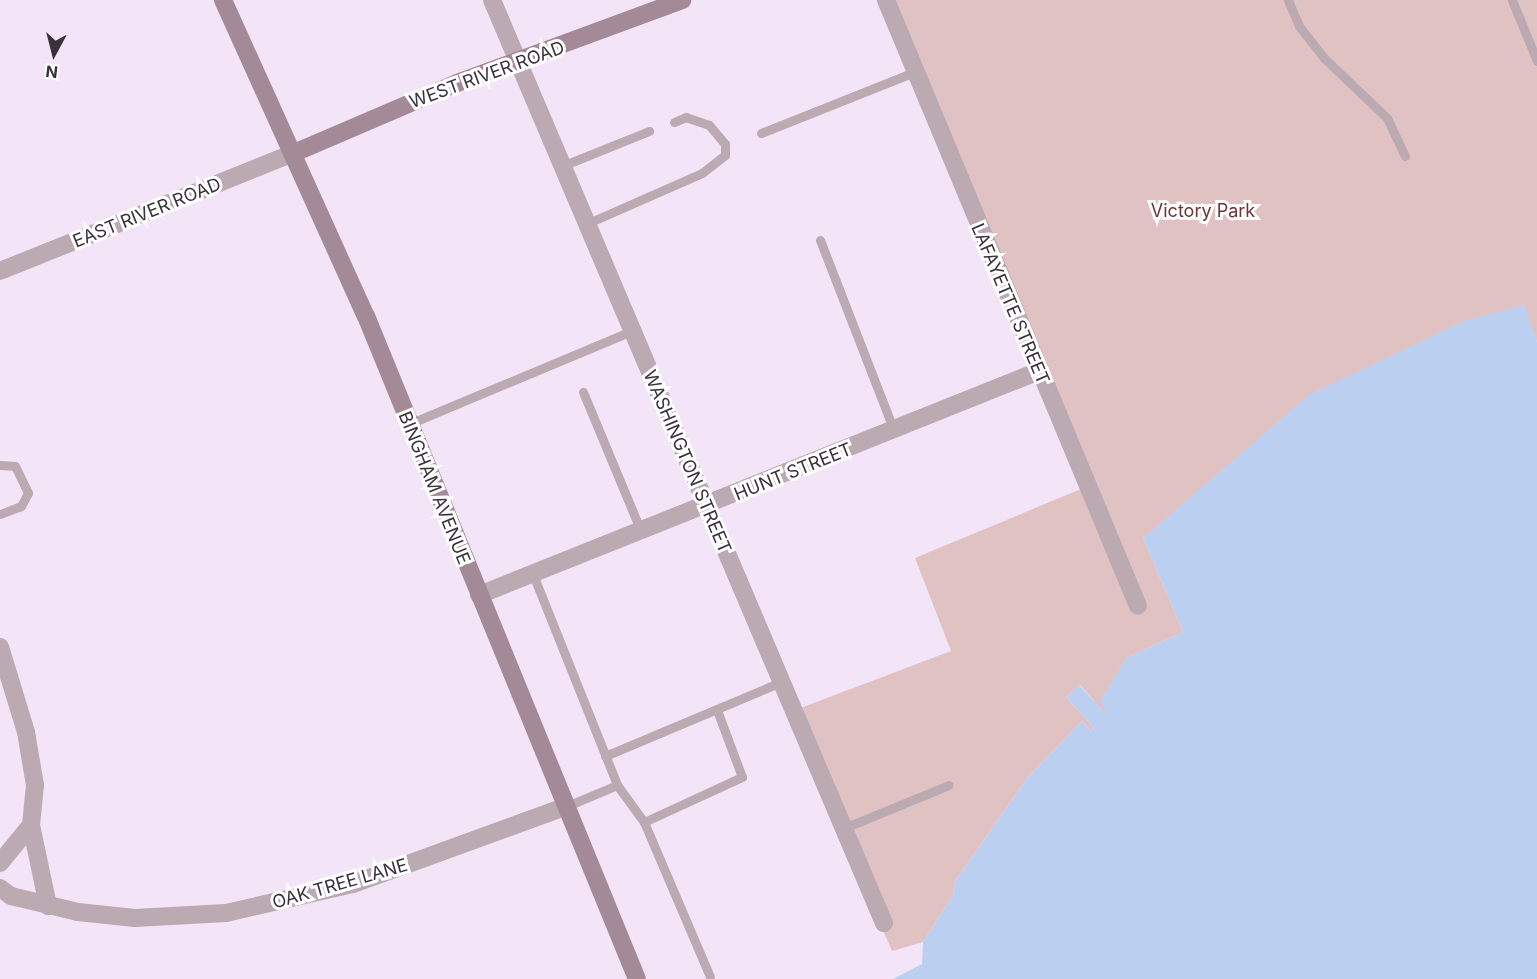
<!DOCTYPE html>
<html>
<head>
<meta charset="utf-8">
<style>
	body { margin:0 }
	#map { position:relative; width:1537px; height:979px; overflow:hidden; background:#f4e4f8; font-family:Inter,sans-serif }
	div>[style] { position:absolute }
	.green>* { inset:0; background:#e1c2c2 }
	.water>* { inset:0; background:#bbd0f1 }
	.service>* { height:9px; margin:-4.5px; padding:0 4.5px; transform-origin:4.5px; border-radius:4.5px; background:#bbaab2 }
	.minor>* { height:18px; margin:-9px; padding:0 9px; transform-origin:9px; border-radius:9px; background:#bbaab2 }
	.tertiary>* { height:18px; margin:-9px; padding:0 9px; transform-origin:9px; border-radius:9px; background:#bbaab2 }
	.secondary>* { height:18px; margin:-9px; padding:0 9px; transform-origin:9px; border-radius:9px; background:#a48a96 }
	span { translate:-50% -50%; white-space:nowrap; text-align:center; line-height:1.15; -webkit-text-stroke:6px #fff; paint-order:stroke }
	.street-label { font-size:18px; color:#38323a }
	.park-label { font-size:18px; color:#6e3438 }
	.north { position:absolute; left:24px; top:24px; width:60px; height:60px; -webkit-text-stroke:4px #fff; paint-order:stroke; rotate:187deg; font-size:16px; font-weight:700; line-height:24px; text-align:center; color:#38323a }
	.north::after { content:''; display:block; margin:auto; width:21px; height:27px; background:#38323a; clip-path:polygon(50% 0,100% 100%,50% 72%,0 100%) }
</style>
</head>
<body>
<div id="map">
	<div class="green">
		<div style="clip-path:polygon(886px 0,1537px 0,1537px 342px,1523px 305px,1184px 507px,1143px 538px,1183px 632px,1126px 658px,1108px 717px,1080px 685px,1066px 697px,1094px 728px,1091px 731px,1082px 721px,1028px 777px,955px 881px,953px 895px,923px 942px,892px 951px,790px 712px,951px 651px,915px 558px,1088px 486px)"></div>
	</div>
	<div class="water">
		<div style="clip-path:polygon(1524px 305px,1537px 342px,1537px 979px,893px 979px,922px 964px,923px 942px,953px 895px,955px 881px,1028px 777px,1082px 721px,1091px 731px,1094px 728px,1066px 697px,1079px 685px,1108px 716px,1100px 701px,1126px 658px,1183px 632px,1143px 538px,1310px 394px,1464px 321px)"></div>
	</div>
	<div class="service">
		<div style="left:1288px;top:0;width:28px;rotate:67deg"></div>
		<div style="left:1299px;top:26px;width:41px;rotate:52deg"></div>
		<div style="left:1324px;top:58px;width:87px;rotate:43.6deg"></div>
		<div style="left:1387px;top:118px;width:42px;rotate:64.7deg"></div>
		<div style="left:1512px;top:0;width:66px;rotate:67.7deg"></div>
		<div style="left:761px;top:133px;width:165px;rotate:-21.7deg"></div>
		<div style="left:562px;top:166px;width:94px;rotate:-21.9deg"></div>
		<div style="left:586px;top:224px;width:127px;rotate:-23.7deg"></div>
		<div style="left:702px;top:173px;width:29px;rotate:-38deg"></div>
		<div style="left:725px;top:155px;width:11px;rotate:-90deg"></div>
		<div style="left:725px;top:144px;width:25px;rotate:-130deg"></div>
		<div style="left:709px;top:125px;width:24px;rotate:-161deg"></div>
		<div style="left:686px;top:117px;width:13px;rotate:157deg"></div>
		<div style="left:820px;top:240px;width:205px;rotate:68.8deg"></div>
		<div style="left:583px;top:392px;width:148px;rotate:67.4deg"></div>
		<div style="left:409px;top:424px;width:241px;rotate:-22.7deg"></div>
		<div style="left:0;top:465px;width:15px;rotate:4deg"></div>
		<div style="left:15px;top:466px;width:30px;rotate:64deg"></div>
		<div style="left:28px;top:493px;width:15px;rotate:118deg"></div>
		<div style="left:21px;top:506px;width:22px;rotate:159deg"></div>
		<div style="left:532px;top:572px;width:229px;rotate:68.2deg"></div>
		<div style="left:617px;top:785px;width:46px;rotate:53.9deg"></div>
		<div style="left:644px;top:822px;width:168px;rotate:66.9deg"></div>
		<div style="left:605px;top:756px;width:191px;rotate:-22.8deg"></div>
		<div style="left:567px;top:806px;width:54px;rotate:-22.8deg"></div>
		<div style="left:644px;top:822px;width:108px;rotate:-24.7deg"></div>
		<div style="left:742px;top:777px;width:72px;rotate:-110.5deg"></div>
		<div style="left:844px;top:828px;width:113px;rotate:-22.3deg"></div>
	</div>
	<div class="minor">
		<div style="left:492px;top:0;width:1003px;rotate:66.99deg"></div>
		<div style="left:886px;top:0;width:656px;rotate:67.42deg"></div>
		<div style="left:479px;top:595px;width:603px;rotate:-21.8deg"></div>
		<div style="left:0;top:647px;width:89px;rotate:73deg"></div>
		<div style="left:26px;top:732px;width:54px;rotate:80.4deg"></div>
		<div style="left:35px;top:785px;width:40px;rotate:95.7deg"></div>
		<div style="left:31px;top:825px;width:83px;rotate:78.1deg"></div>
		<div style="left:0;top:863px;width:49px;rotate:-50.8deg"></div>
		<div style="left:0;top:888px;width:14px;rotate:36deg"></div>
		<div style="left:11px;top:896px;width:69px;rotate:13.4deg"></div>
		<div style="left:78px;top:912px;width:57px;rotate:6deg"></div>
		<div style="left:135px;top:918px;width:91px;rotate:-3.1deg"></div>
		<div style="left:226px;top:913px;width:130px;rotate:-12.9deg"></div>
		<div style="left:353px;top:884px;width:228px;rotate:-20deg"></div>
	</div>
	<div class="tertiary">
		<div style="left:0;top:271px;width:317px;rotate:-21.9deg"></div>
	</div>
	<div class="secondary">
		<div style="left:223px;top:0;width:347px;rotate:65.7deg"></div>
		<div style="left:366px;top:316px;width:716px;rotate:67.77deg"></div>
		<div style="left:294px;top:153px;width:177px;rotate:-23.2deg"></div>
		<div style="left:457px;top:83px;width:240px;rotate:-20.2deg"></div>
	</div>
	<div class="street-label">
		<span style="left:487px;top:75px;rotate:-20deg">WEST RIVER ROAD</span>
		<span style="left:147px;top:213px;rotate:-22deg">EAST RIVER ROAD</span>
		<span style="left:1010px;top:304px;rotate:67deg">LAFAYETTE STREET</span>
		<span style="left:687px;top:462px;rotate:67deg">WASHINGTON STREET</span>
		<span style="left:793px;top:472px;rotate:-22deg">HUNT STREET</span>
		<span style="left:434px;top:488px;rotate:68deg">BINGHAM AVENUE</span>
		<span style="left:340px;top:884px;rotate:-16deg">OAK TREE LANE</span>
	</div>
	<div class="park-label">
		<span style="left:1203px;top:211px">Victory Park</span>
	</div>
	<div class="north">N</div>
</div>
</body>
</html>
